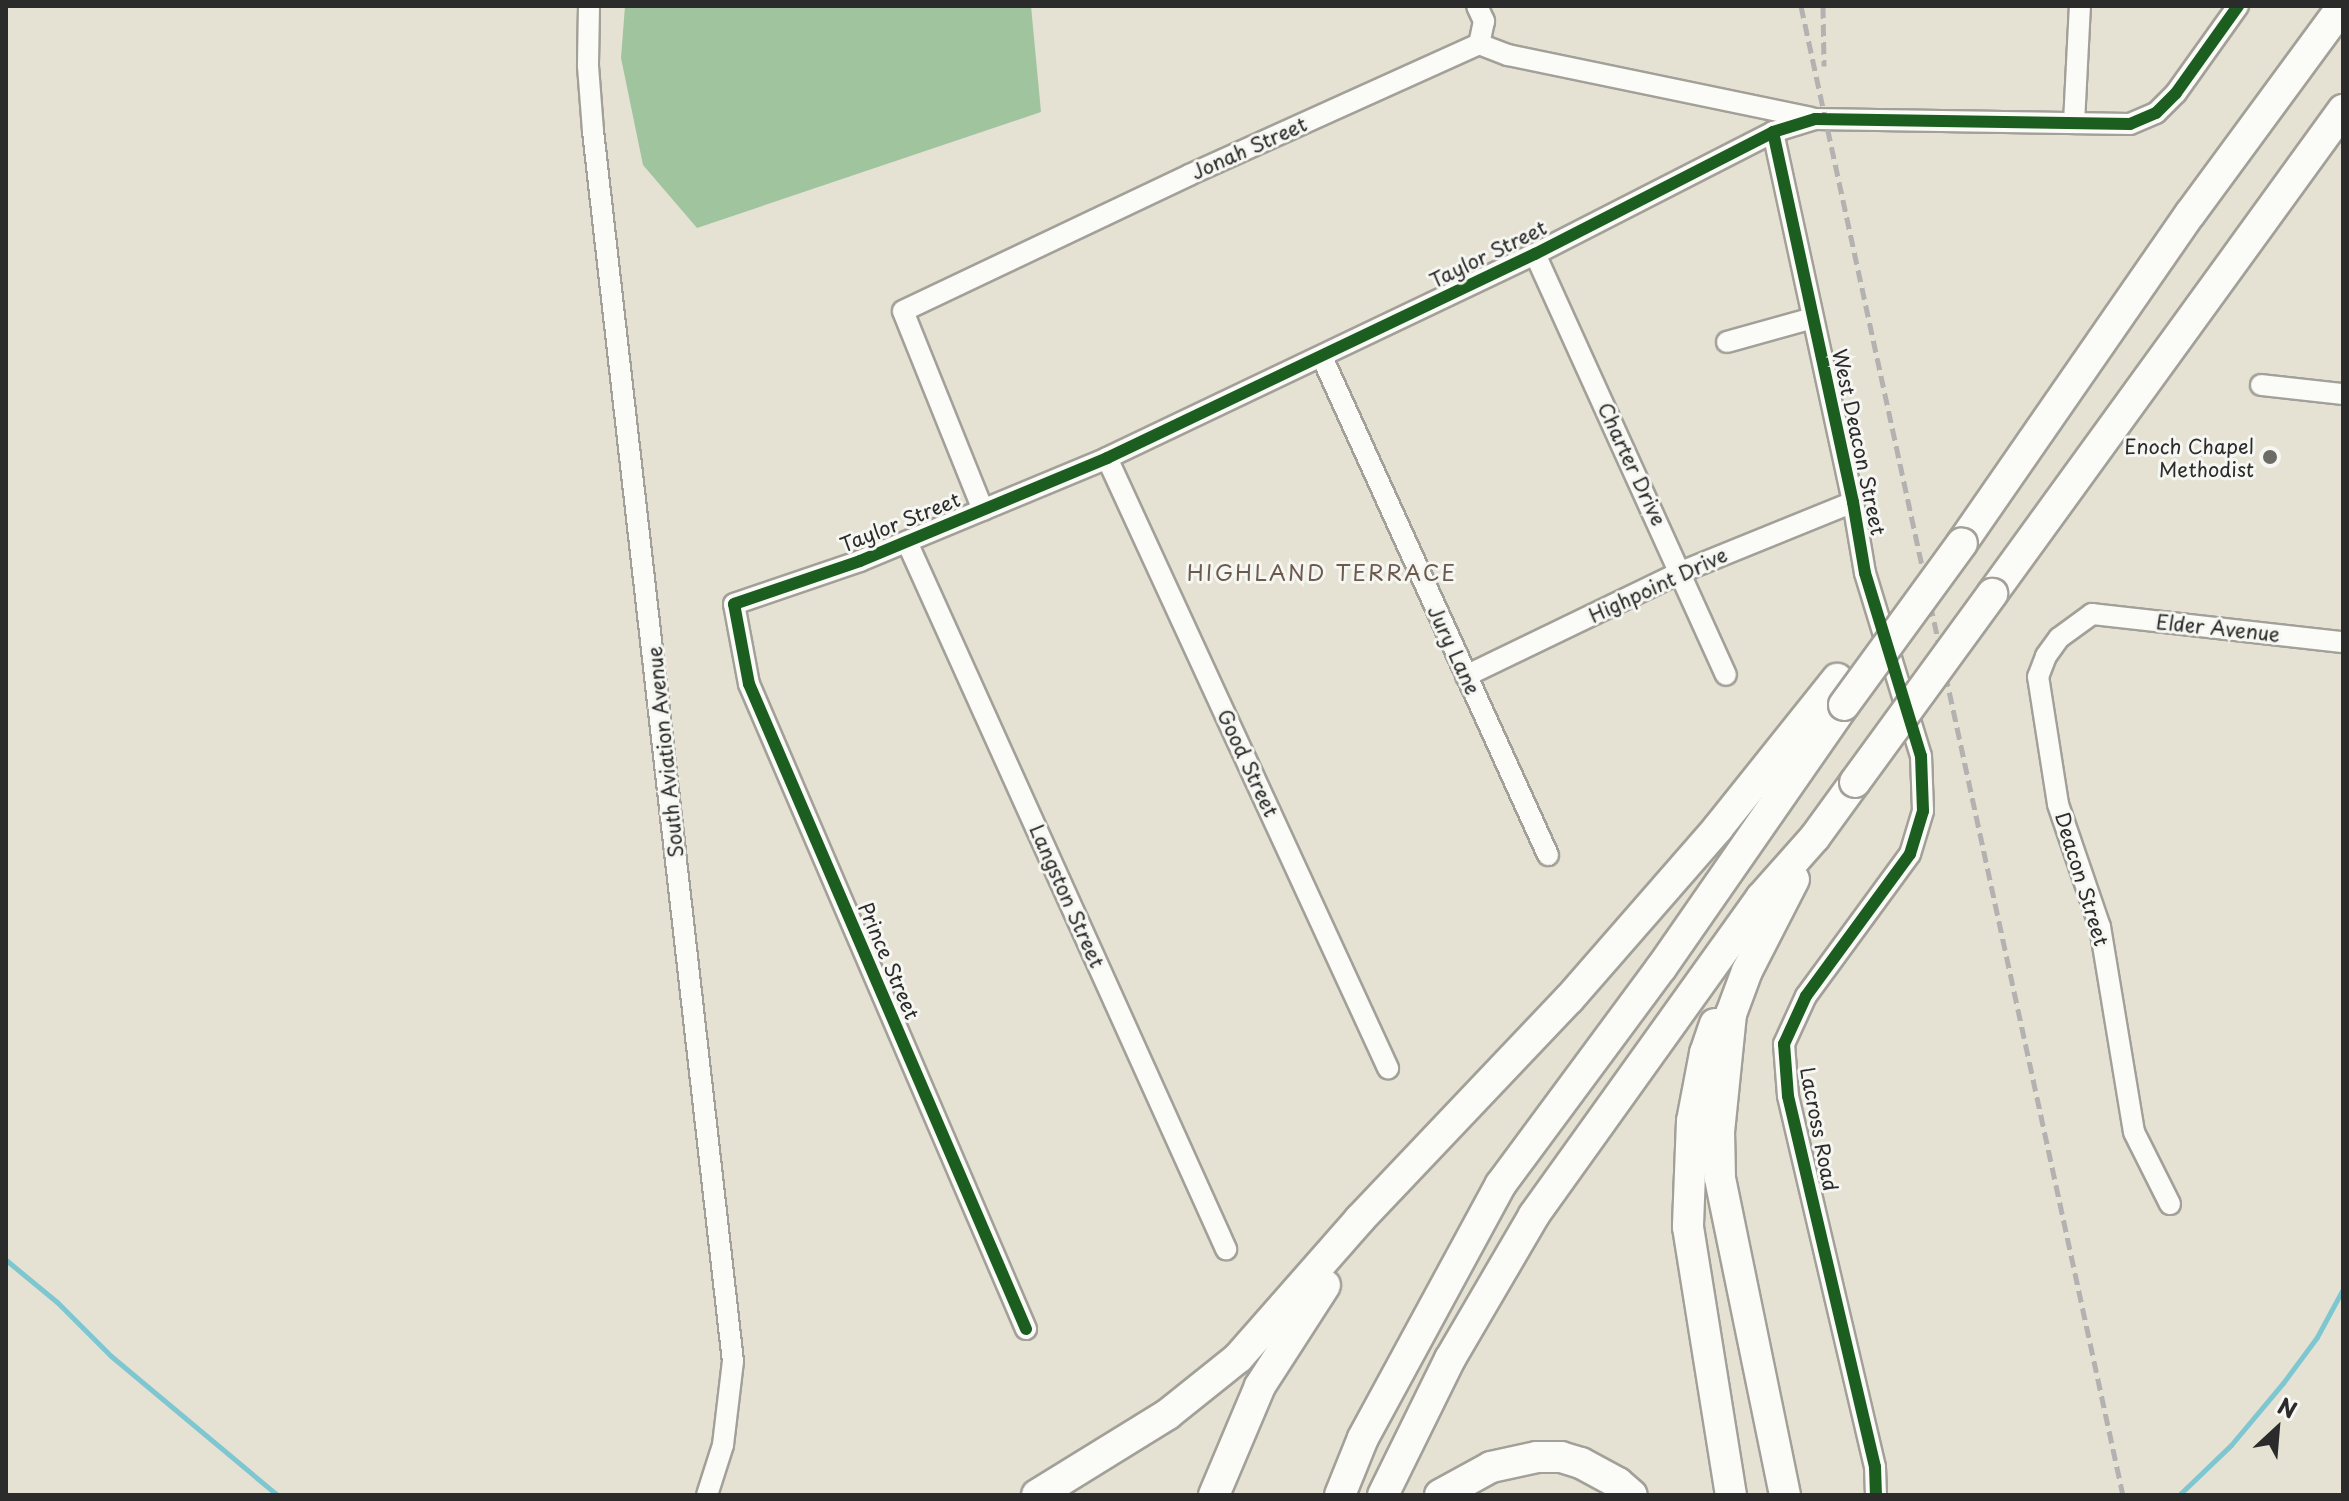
<!DOCTYPE html>
<html>
<head>
<meta charset="utf-8">
<style>
	body { margin:0 }
	#map { position:relative; width:2349px; height:1501px; overflow:hidden; background:#e5e2d3; font-family:"Playpen Sans",sans-serif }
	div>[style] { position:absolute }
	.forest>* { inset:0; background:#a0c49e }
	.stream>* { height:5px; margin:-2.5px; padding:0 2.5px; transform-origin:2.5px; border-radius:2.5px; background:#7ec7d0 }
	.roads { filter:drop-shadow(2px 0 #a2a098) drop-shadow(-2px 0 #a2a098) drop-shadow(0 2px #a2a098) drop-shadow(0 -2px #a2a098) }
	.minor>* { height:20px; margin:-10px; padding:0 10px; transform-origin:10px; border-radius:10px; background:#fbfbf8 }
	.highway>* { height:30px; margin:-15px; padding:0 15px; transform-origin:15px; border-radius:15px; background:#fbfbf8 }
	.rail>* { height:5px; margin-top:-2.5px; transform-origin:0; background:repeating-linear-gradient(90deg,#b3b2b0 0 12px,transparent 0 18px) }
	.bridges { filter:drop-shadow(2px 0 #a2a098) drop-shadow(-2px 0 #a2a098) drop-shadow(0 2px #a2a098) drop-shadow(0 -2px #a2a098) }
	.highway-bridge>* { height:30px; margin:-15px; padding:0 15px; transform-origin:15px; border-radius:15px; background:#fbfbf8 }
	.cycleway>* { height:12px; margin:-6px; padding:0 6px; transform-origin:6px; border-radius:6px; background:#1b5e20 }
	.dots>* { width:22px; height:22px; translate:-50% -50%; box-sizing:border-box; border:4px solid #f6f6f2; border-radius:50% }
	span { translate:-50% -50%; white-space:nowrap; text-align:center; line-height:1.15; -webkit-text-stroke:6px #f6f6f2; paint-order:stroke }
	.street-label { font-size:20px; color:#2b2b2b }
	.poi-label { font-size:20px; color:#2b2b2b }
	.right { translate:-100% -50%; text-align:right }
	.neighbourhood-label { font-size:22px; color:#6c5a4e; letter-spacing:2px }
	.frame { position:absolute; inset:0; border:8px solid #2b2b2b; pointer-events:none }
	.north { position:absolute; left:2237px; top:1389px; width:80px; height:80px; -webkit-text-stroke:6px #f6f6f2; paint-order:stroke; rotate:26deg; font-size:22px; font-weight:700; line-height:32px; text-align:center; color:#2b2b2b }
	.north::after { content:''; display:block; margin:auto; width:28px; height:36px; background:#2b2b2b; clip-path:polygon(50% 0,100% 100%,50% 72%,0 100%) }
</style>
</head>
<body>
<div id="map">
	<div class="forest">
		<div style="clip-path:polygon(625px 6px,1031px 6px,1041px 112px,697px 228px,643px 165px,621px 58px)"></div>
	</div>
	<div class="stream">
		<div style="left:6px;top:1260px;width:66px;rotate:39.5deg"></div>
		<div style="left:57px;top:1302px;width:76px;rotate:45deg"></div>
		<div style="left:111px;top:1356px;width:217px;rotate:39.9deg"></div>
		<div style="left:2179px;top:1495px;width:72px;rotate:-43.9deg"></div>
		<div style="left:2231px;top:1445px;width:81px;rotate:-50deg"></div>
		<div style="left:2283px;top:1383px;width:57px;rotate:-53.5deg"></div>
		<div style="left:2317px;top:1337px;width:55px;rotate:-61.6deg"></div>
	</div>
	<div class="roads">
		<div class="minor">
			<div style="left:589px;top:6px;width:60px;rotate:91deg"></div>
			<div style="left:588px;top:66px;width:65px;rotate:85.6deg"></div>
			<div style="left:593px;top:131px;width:1238px;rotate:83.51deg"></div>
			<div style="left:733px;top:1361px;width:85px;rotate:96.8deg"></div>
			<div style="left:723px;top:1445px;width:52px;rotate:107.7deg"></div>
			<div style="left:1477px;top:6px;width:17px;rotate:65deg"></div>
			<div style="left:1484px;top:21px;width:24px;rotate:102deg"></div>
			<div style="left:2074px;top:123px;width:117px;rotate:-87.1deg"></div>
			<div style="left:1773px;top:132px;width:379px;rotate:77.8deg"></div>
			<div style="left:1853px;top:502px;width:72px;rotate:80.4deg"></div>
			<div style="left:1865px;top:573px;width:191px;rotate:73deg"></div>
			<div style="left:1921px;top:756px;width:55px;rotate:87.9deg"></div>
			<div style="left:1923px;top:811px;width:45px;rotate:106.8deg"></div>
			<div style="left:1910px;top:854px;width:176px;rotate:126.2deg"></div>
			<div style="left:1806px;top:996px;width:53px;rotate:114.6deg"></div>
			<div style="left:1784px;top:1044px;width:52px;rotate:85.6deg"></div>
			<div style="left:1788px;top:1096px;width:381px;rotate:76.8deg"></div>
			<div style="left:1875px;top:1467px;width:28px;rotate:88deg"></div>
			<div style="left:1535px;top:254px;width:462px;rotate:65.6deg"></div>
			<div style="left:1727px;top:342px;width:89px;rotate:-15.6deg"></div>
			<div style="left:1322px;top:357px;width:547px;rotate:65.59deg"></div>
			<div style="left:2261px;top:385px;width:82px;rotate:6.3deg"></div>
			<div style="left:1107px;top:458px;width:672px;rotate:65.27deg"></div>
			<div style="left:983px;top:510px;width:214px;rotate:-111.9deg"></div>
			<div style="left:903px;top:311px;width:317px;rotate:-25.4deg"></div>
			<div style="left:1189px;top:175px;width:318px;rotate:-24.3deg"></div>
			<div style="left:1479px;top:44px;width:31px;rotate:21deg"></div>
			<div style="left:1508px;top:55px;width:309px;rotate:11.7deg"></div>
			<div style="left:907px;top:542px;width:776px;rotate:65.71deg"></div>
			<div style="left:1466px;top:676px;width:239px;rotate:-25.8deg"></div>
			<div style="left:1681px;top:572px;width:186px;rotate:-22.1deg"></div>
			<div style="left:2170px;top:1204px;width:80px;rotate:-116.6deg"></div>
			<div style="left:2134px;top:1132px;width:208px;rotate:-99.4deg"></div>
			<div style="left:2100px;top:927px;width:130px;rotate:-108.9deg"></div>
			<div style="left:2058px;top:804px;width:129px;rotate:-98.9deg"></div>
			<div style="left:2038px;top:677px;width:22px;rotate:-69deg"></div>
			<div style="left:2046px;top:656px;width:22px;rotate:-54deg"></div>
			<div style="left:2059px;top:638px;width:41px;rotate:-36deg"></div>
			<div style="left:2092px;top:614px;width:253px;rotate:6.4deg"></div>
			<div style="left:1026px;top:1329px;width:702px;rotate:-113.24deg"></div>
			<div style="left:749px;top:684px;width:81px;rotate:-100.6deg"></div>
			<div style="left:734px;top:604px;width:133px;rotate:-18.8deg"></div>
			<div style="left:860px;top:561px;width:268px;rotate:-22.6deg"></div>
			<div style="left:1107px;top:458px;width:474px;rotate:-25.5deg"></div>
			<div style="left:1535px;top:254px;width:267px;rotate:-27.1deg"></div>
			<div style="left:1773px;top:132px;width:44px;rotate:-17.2deg"></div>
			<div style="left:1815px;top:119px;width:315px;rotate:0.9deg"></div>
			<div style="left:2130px;top:124px;width:28px;rotate:-23deg"></div>
			<div style="left:2156px;top:113px;width:28px;rotate:-45deg"></div>
			<div style="left:2176px;top:93px;width:107px;rotate:-54.5deg"></div>
		</div>
		<div class="highway">
			<div style="left:1962px;top:543px;width:400px;rotate:-55.3deg"></div>
			<div style="left:2190px;top:214px;width:258px;rotate:-53.7deg"></div>
			<div style="left:1992px;top:594px;width:598px;rotate:-54.05deg"></div>
			<div style="left:1715px;top:1024px;width:31px;rotate:109deg"></div>
			<div style="left:1705px;top:1053px;width:69px;rotate:100.8deg"></div>
			<div style="left:1692px;top:1121px;width:106px;rotate:92.2deg"></div>
			<div style="left:1688px;top:1227px;width:271px;rotate:80.9deg"></div>
			<div style="left:1037px;top:1495px;width:154px;rotate:-31.7deg"></div>
			<div style="left:1168px;top:1414px;width:90px;rotate:-38.7deg"></div>
			<div style="left:1238px;top:1358px;width:185px;rotate:-48.7deg"></div>
			<div style="left:1360px;top:1219px;width:303px;rotate:-46.5deg"></div>
			<div style="left:1569px;top:999px;width:227px;rotate:-48.9deg"></div>
			<div style="left:1718px;top:828px;width:191px;rotate:-51.4deg"></div>
			<div style="left:1214px;top:1495px;width:118px;rotate:-67.1deg"></div>
			<div style="left:1260px;top:1386px;width:120px;rotate:-57.2deg"></div>
			<div style="left:1340px;top:1495px;width:61px;rotate:-68deg"></div>
			<div style="left:1363px;top:1438px;width:289px;rotate:-61.5deg"></div>
			<div style="left:1501px;top:1184px;width:269px;rotate:-53.5deg"></div>
			<div style="left:1661px;top:968px;width:320px;rotate:-55.2deg"></div>
			<div style="left:1383px;top:1495px;width:152px;rotate:-63.8deg"></div>
			<div style="left:1450px;top:1359px;width:167px;rotate:-59.7deg"></div>
			<div style="left:1534px;top:1215px;width:390px;rotate:-54.4deg"></div>
			<div style="left:1761px;top:898px;width:81px;rotate:-48.5deg"></div>
			<div style="left:1815px;top:837px;width:68px;rotate:-54deg"></div>
			<div style="left:1440px;top:1495px;width:58px;rotate:-28.8deg"></div>
			<div style="left:1491px;top:1467px;width:47px;rotate:-12.3deg"></div>
			<div style="left:1537px;top:1457px;width:24px"></div>
			<div style="left:1561px;top:1457px;width:21px;rotate:17deg"></div>
			<div style="left:1581px;top:1463px;width:42px;rotate:28.4deg"></div>
			<div style="left:1618px;top:1483px;width:18px;rotate:41deg"></div>
			<div style="left:1785px;top:1495px;width:324px;rotate:-101.6deg"></div>
			<div style="left:1720px;top:1178px;width:46px;rotate:-91.2deg"></div>
			<div style="left:1719px;top:1132px;width:119px;rotate:-84.2deg"></div>
			<div style="left:1731px;top:1014px;width:46px;rotate:-69.6deg"></div>
			<div style="left:1747px;top:971px;width:103px;rotate:-62.9deg"></div>
		</div>
	</div>
	<div class="rail">
		<div style="left:1801px;top:6px;width:1523px;rotate:77.8deg"></div>
		<div style="left:1823px;top:6px;width:60px;rotate:89deg"></div>
	</div>
	<div class="bridges">
		<div class="highway-bridge">
			<div style="left:1844px;top:705px;width:200px;rotate:-53.9deg"></div>
			<div style="left:1855px;top:782px;width:233px;rotate:-53.9deg"></div>
		</div>
	</div>
	<div class="cycleway">
		<div style="left:1773px;top:132px;width:379px;rotate:77.8deg"></div>
		<div style="left:1853px;top:502px;width:72px;rotate:80.4deg"></div>
		<div style="left:1865px;top:573px;width:191px;rotate:73deg"></div>
		<div style="left:1921px;top:756px;width:55px;rotate:87.9deg"></div>
		<div style="left:1923px;top:811px;width:45px;rotate:106.8deg"></div>
		<div style="left:1910px;top:854px;width:176px;rotate:126.2deg"></div>
		<div style="left:1806px;top:996px;width:53px;rotate:114.6deg"></div>
		<div style="left:1784px;top:1044px;width:52px;rotate:85.6deg"></div>
		<div style="left:1788px;top:1096px;width:381px;rotate:76.8deg"></div>
		<div style="left:1875px;top:1467px;width:28px;rotate:88deg"></div>
		<div style="left:1026px;top:1329px;width:702px;rotate:-113.24deg"></div>
		<div style="left:749px;top:684px;width:81px;rotate:-100.6deg"></div>
		<div style="left:734px;top:604px;width:133px;rotate:-18.8deg"></div>
		<div style="left:860px;top:561px;width:268px;rotate:-22.6deg"></div>
		<div style="left:1107px;top:458px;width:474px;rotate:-25.5deg"></div>
		<div style="left:1535px;top:254px;width:267px;rotate:-27.1deg"></div>
		<div style="left:1773px;top:132px;width:44px;rotate:-17.2deg"></div>
		<div style="left:1815px;top:119px;width:315px;rotate:0.9deg"></div>
		<div style="left:2130px;top:124px;width:28px;rotate:-23deg"></div>
		<div style="left:2156px;top:113px;width:28px;rotate:-45deg"></div>
		<div style="left:2176px;top:93px;width:107px;rotate:-54.5deg"></div>
	</div>
	<div class="dots">
		<div style="left:2270px;top:457px;background:#6c6b66"></div>
	</div>
	<div class="street-label">
		<span style="left:1249px;top:148px;rotate:-24deg">Jonah Street</span>
		<span style="left:1488px;top:254px;rotate:-26deg">Taylor Street</span>
		<span style="left:1859px;top:442px;rotate:78deg">West Deacon Street</span>
		<span style="left:1632px;top:464px;rotate:65deg">Charter Drive</span>
		<span style="left:900px;top:522px;rotate:-22deg">Taylor Street</span>
		<span style="left:1658px;top:585px;rotate:-25deg">Highpoint Drive</span>
		<span style="left:2218px;top:628px;rotate:6deg">Elder Avenue</span>
		<span style="left:1454px;top:650px;rotate:65deg">Jury Lane</span>
		<span style="left:665px;top:752px;rotate:-96deg">South Aviation Avenue</span>
		<span style="left:1248px;top:763px;rotate:65deg">Good Street</span>
		<span style="left:2082px;top:879px;rotate:73deg">Deacon Street</span>
		<span style="left:1067px;top:896px;rotate:66deg">Langston Street</span>
		<span style="left:889px;top:961px;rotate:67deg">Prince Street</span>
		<span style="left:1819px;top:1129px;rotate:79deg">Lacross Road</span>
	</div>
	<div class="poi-label">
		<span class="right" style="left:2254px;top:458px">Enoch Chapel<br>Methodist</span>
	</div>
	<div class="neighbourhood-label">
		<span style="left:1322px;top:572px">HIGHLAND TERRACE</span>
	</div>
	<div class="frame"></div>
	<div class="north">N</div>
</div>
</body>
</html>
